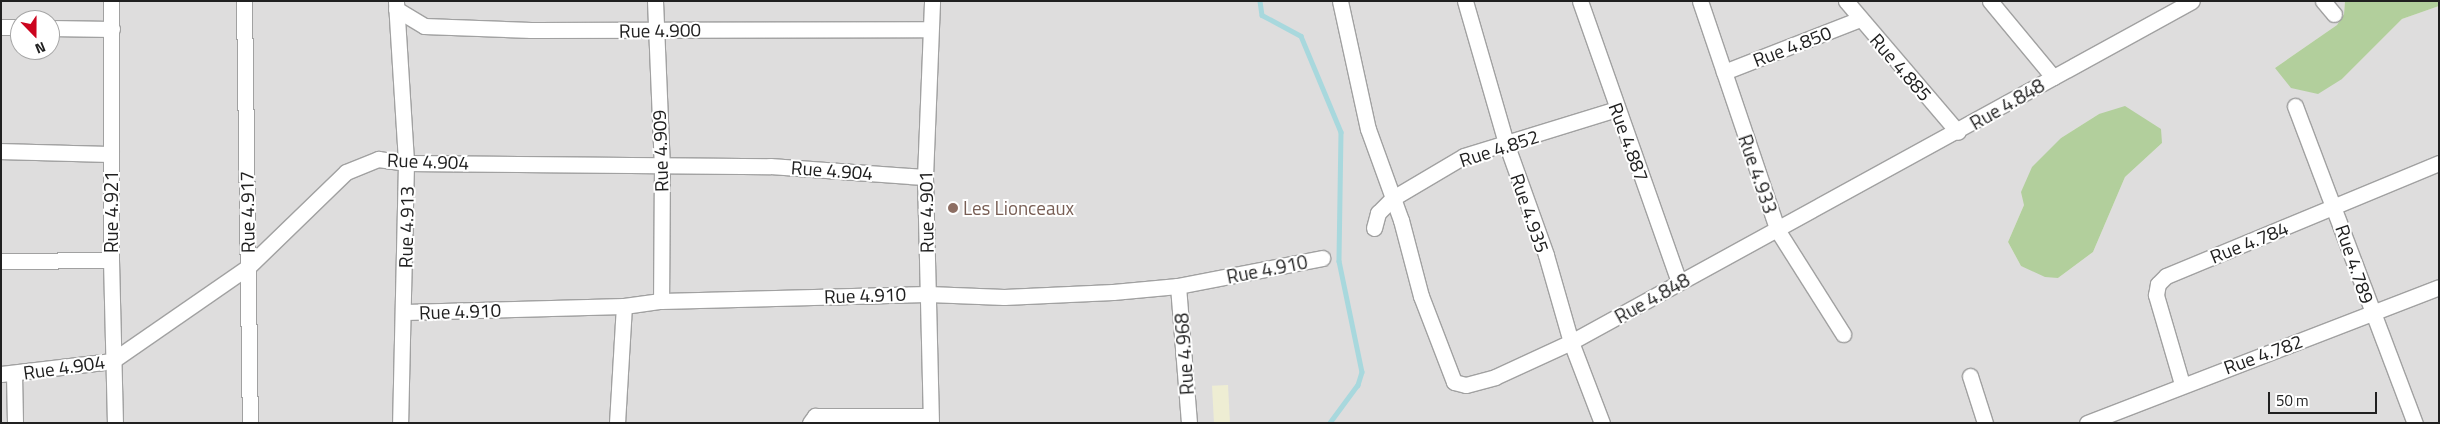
<!DOCTYPE html>
<html>
<head>
<meta charset="utf-8">
<style>
	body { margin:0 }
	#map { position:relative; width:2440px; height:424px; overflow:hidden; background:#f0ece7; font-family:"Titillium Web",sans-serif }
	div>[style] { position:absolute }
	.residential>* { inset:0; background:#dedddd }
	.farmland>* { inset:0; background:#eeedd3; transform-origin:0 0 }
	.forest>* { inset:0; background:#b2cf9c }
	.stream>* { height:4.5px; margin:-2.25px; padding:0 2.25px; transform-origin:2.25px; border-radius:2.25px; background:#a8d8dd }
	.roads { filter:drop-shadow(1px 0 #a1a1a1) drop-shadow(-1px 0 #a1a1a1) drop-shadow(0 1px #a1a1a1) drop-shadow(0 -1px #a1a1a1) }
	.minor>* { height:15px; margin:-7.5px; padding:0 7.5px; transform-origin:7.5px; border-radius:7.5px; background:#fff }
	.dots>* { width:14px; height:14px; translate:-50% -50%; box-sizing:border-box; border:2px solid #fff; border-radius:50% }
	span { translate:-50% -50%; white-space:nowrap; text-align:center; line-height:1.15; -webkit-text-stroke:4px #fff; paint-order:stroke }
	.street-label { font-size:19px; color:#202020 }
	.education-label { font-size:19px; color:#785e54 }
	.left { translate:0 -50%; text-align:left }
	.frame { position:absolute; inset:0; border:2px solid #202020; pointer-events:none }
	.north { position:absolute; left:10px; top:10px; width:50px; height:50px; box-sizing:border-box; background:#fff; border:1px solid #a6a6a6; border-radius:50%; rotate:158deg; font-size:14px; font-weight:700; line-height:20px; text-align:center; color:#202020 }
	.north::after { content:''; display:block; margin:auto; width:18px; height:22px; background:#cc041e; clip-path:polygon(50% 0,100% 100%,50% 72%,0 100%) }
	.scale { position:absolute; left:2268px; top:392px; width:109px; height:22px; box-sizing:border-box; border:2px solid #202020; border-top:0; padding-left:6px; font-size:15px; line-height:18px; white-space:nowrap; color:#202020; -webkit-text-stroke:4px #fff; paint-order:stroke }
</style>
</head>
<body>
<div id="map">
	<div class="residential">
		<div style="clip-path:polygon(evenodd,1px 1px,2345px 1px,2344px 14px,2337px 25px,2275px 68px,2342px 79px,2402px 19px,2439px 6px,2439px 423px,1px 423px,1px 1px,20px 20px,50px 20px,50px 50px,20px 50px,20px 20px,1px 1px,2099px 114px,2162px 143px,2125px 177px,2093px 252px,2058px 278px,2021px 266px,2008px 242px,2024px 205px,2061px 138px,2099px 114px)"></div>
	</div>
	<div class="farmland">
		<div style="left:1228px;top:385px;width:38px;height:16px;rotate:87deg"></div>
	</div>
	<div class="forest">
		<div style="clip-path:polygon(2345px 1px,2439px 1px,2439px 6px,2402px 19px,2342px 79px,2318px 94px,2291px 88px,2275px 68px,2337px 25px,2344px 14px)"></div>
		<div style="clip-path:polygon(2125px 106px,2161px 129px,2162px 143px,2125px 177px,2093px 252px,2058px 278px,2045px 277px,2021px 266px,2008px 242px,2024px 205px,2021px 192px,2032px 167px,2061px 138px,2099px 114px)"></div>
	</div>
	<div class="stream">
		<div style="left:1260px;top:1px;width:14px;rotate:82deg"></div>
		<div style="left:1262px;top:15px;width:44px;rotate:28.3deg"></div>
		<div style="left:1301px;top:36px;width:104px;rotate:67.4deg"></div>
		<div style="left:1341px;top:132px;width:129px;rotate:90.9deg"></div>
		<div style="left:1339px;top:261px;width:113px;rotate:78.3deg"></div>
		<div style="left:1362px;top:372px;width:14px;rotate:107deg"></div>
		<div style="left:1358px;top:385px;width:47px;rotate:126.4deg"></div>
	</div>
	<div class="roads">
		<div class="minor">
			<div style="left:111px;top:1px;width:259px;rotate:90deg"></div>
			<div style="left:111px;top:260px;width:163px;rotate:88.6deg"></div>
			<div style="left:244px;top:1px;width:422px;rotate:89.2deg"></div>
			<div style="left:655px;top:1px;width:164px;rotate:87.6deg"></div>
			<div style="left:662px;top:165px;width:136px;rotate:90.4deg"></div>
			<div style="left:1340px;top:1px;width:131px;rotate:77.7deg"></div>
			<div style="left:1368px;top:129px;width:97px;rotate:70.1deg"></div>
			<div style="left:1401px;top:220px;width:79px;rotate:75.3deg"></div>
			<div style="left:1421px;top:296px;width:92px;rotate:69deg"></div>
			<div style="left:1454px;top:382px;width:12px;rotate:14deg"></div>
			<div style="left:1466px;top:385px;width:30px;rotate:-15deg"></div>
			<div style="left:1495px;top:377px;width:84px;rotate:-24.7deg"></div>
			<div style="left:1571px;top:342px;width:708px;rotate:-28.77deg"></div>
			<div style="left:1465px;top:1px;width:148px;rotate:73.9deg"></div>
			<div style="left:1506px;top:143px;width:119px;rotate:70.3deg"></div>
			<div style="left:1546px;top:255px;width:91px;rotate:74deg"></div>
			<div style="left:1571px;top:342px;width:87px;rotate:69.1deg"></div>
			<div style="left:1580px;top:1px;width:298px;rotate:70.6deg"></div>
			<div style="left:1700px;top:1px;width:243px;rotate:71.3deg"></div>
			<div style="left:1778px;top:231px;width:122px;rotate:57.7deg"></div>
			<div style="left:1846px;top:1px;width:172px;rotate:49.5deg"></div>
			<div style="left:1990px;top:1px;width:99px;rotate:50.3deg"></div>
			<div style="left:2323px;top:1px;width:17px;rotate:50deg"></div>
			<div style="left:396px;top:2px;width:161px;rotate:86.4deg"></div>
			<div style="left:406px;top:163px;width:260px;rotate:91.3deg"></div>
			<div style="left:396px;top:9px;width:33px;rotate:31deg"></div>
			<div style="left:424px;top:26px;width:107px;rotate:2.1deg"></div>
			<div style="left:531px;top:30px;width:399px;rotate:-0.1deg"></div>
			<div style="left:1px;top:27px;width:19px"></div>
			<div style="left:50px;top:28px;width:62px;rotate:0.9deg"></div>
			<div style="left:1724px;top:72px;width:146px;rotate:-21.3deg"></div>
			<div style="left:2295px;top:106px;width:339px;rotate:69.3deg"></div>
			<div style="left:1px;top:151px;width:110px;rotate:1.6deg"></div>
			<div style="left:1374px;top:228px;width:16px;rotate:-75deg"></div>
			<div style="left:1378px;top:213px;width:21px;rotate:-45deg"></div>
			<div style="left:1393px;top:198px;width:82px;rotate:-30.6deg"></div>
			<div style="left:1464px;top:156px;width:160px;rotate:-17.1deg"></div>
			<div style="left:1px;top:261px;width:110px;rotate:-0.5deg"></div>
			<div style="left:1178px;top:286px;width:137px;rotate:85.4deg"></div>
			<div style="left:405px;top:312px;width:219px;rotate:-1.6deg"></div>
			<div style="left:624px;top:306px;width:37px;rotate:-8deg"></div>
			<div style="left:661px;top:301px;width:267px;rotate:-1.5deg"></div>
			<div style="left:928px;top:294px;width:76px;rotate:2.3deg"></div>
			<div style="left:1004px;top:297px;width:109px;rotate:-2.6deg"></div>
			<div style="left:1113px;top:292px;width:65px;rotate:-5.3deg"></div>
			<div style="left:1178px;top:286px;width:147px;rotate:-11deg"></div>
			<div style="left:1px;top:374px;width:112px;rotate:-6.7deg"></div>
			<div style="left:112px;top:361px;width:165px;rotate:-34.7deg"></div>
			<div style="left:248px;top:267px;width:136px;rotate:-44.1deg"></div>
			<div style="left:346px;top:172px;width:35px;rotate:-22deg"></div>
			<div style="left:378px;top:159px;width:28px;rotate:8deg"></div>
			<div style="left:406px;top:163px;width:364px;rotate:0.5deg"></div>
			<div style="left:770px;top:166px;width:155px;rotate:4.1deg"></div>
			<div style="left:14px;top:374px;width:49px;rotate:88.8deg"></div>
			<div style="left:1970px;top:376px;width:49px;rotate:72.3deg"></div>
			<div style="left:2182px;top:384px;width:93px;rotate:-106.3deg"></div>
			<div style="left:2156px;top:295px;width:11px;rotate:-80deg"></div>
			<div style="left:2158px;top:284px;width:11px;rotate:-45deg"></div>
			<div style="left:2166px;top:276px;width:295px;rotate:-22.5deg"></div>
			<div style="left:617px;top:423px;width:117px;rotate:-86.6deg"></div>
			<div style="left:810px;top:423px;width:9px;rotate:-54deg"></div>
			<div style="left:815px;top:416px;width:115px"></div>
			<div style="left:931px;top:423px;width:246px;rotate:-91.4deg"></div>
			<div style="left:925px;top:177px;width:176px;rotate:-87.7deg"></div>
			<div style="left:2087px;top:423px;width:377px;rotate:-21.1deg"></div>
		</div>
	</div>
	<div class="dots">
		<div style="left:953px;top:208px;background:#8d6e63"></div>
	</div>
	<div class="street-label">
		<span style="left:660px;top:30px;rotate:-1deg">Rue 4.900</span>
		<span style="left:1792px;top:46px;rotate:-21deg">Rue 4.850</span>
		<span style="left:1901px;top:67px;rotate:49deg">Rue 4.885</span>
		<span style="left:2007px;top:104px;rotate:-30deg">Rue 4.848</span>
		<span style="left:1629px;top:142px;rotate:70deg">Rue 4.887</span>
		<span style="left:1499px;top:148px;rotate:-18deg">Rue 4.852</span>
		<span style="left:660px;top:151px;rotate:-92deg">Rue 4.909</span>
		<span style="left:428px;top:161px;rotate:2deg">Rue 4.904</span>
		<span style="left:832px;top:170px;rotate:4deg">Rue 4.904</span>
		<span style="left:1758px;top:174px;rotate:71deg">Rue 4.933</span>
		<span style="left:111px;top:212px;rotate:-90deg">Rue 4.921</span>
		<span style="left:247px;top:212px;rotate:-91deg">Rue 4.917</span>
		<span style="left:926px;top:212px;rotate:-91deg">Rue 4.901</span>
		<span style="left:1530px;top:213px;rotate:71deg">Rue 4.935</span>
		<span style="left:406px;top:227px;rotate:-89deg">Rue 4.913</span>
		<span style="left:2249px;top:242px;rotate:-22deg">Rue 4.784</span>
		<span style="left:2355px;top:264px;rotate:71deg">Rue 4.789</span>
		<span style="left:1267px;top:269px;rotate:-11deg">Rue 4.910</span>
		<span style="left:865px;top:295px;rotate:-2deg">Rue 4.910</span>
		<span style="left:1652px;top:298px;rotate:-29deg">Rue 4.848</span>
		<span style="left:460px;top:311px;rotate:-2deg">Rue 4.910</span>
		<span style="left:1184px;top:354px;rotate:-94deg">Rue 4.968</span>
		<span style="left:2263px;top:354px;rotate:-20deg">Rue 4.782</span>
		<span style="left:64px;top:367px;rotate:-8deg">Rue 4.904</span>
	</div>
	<div class="education-label">
		<span class="left" style="left:963px;top:208px">Les Lionceaux</span>
	</div>
	<div class="frame"></div>
	<div class="north">N</div>
	<div class="scale">50 m</div>
</div>
</body>
</html>
